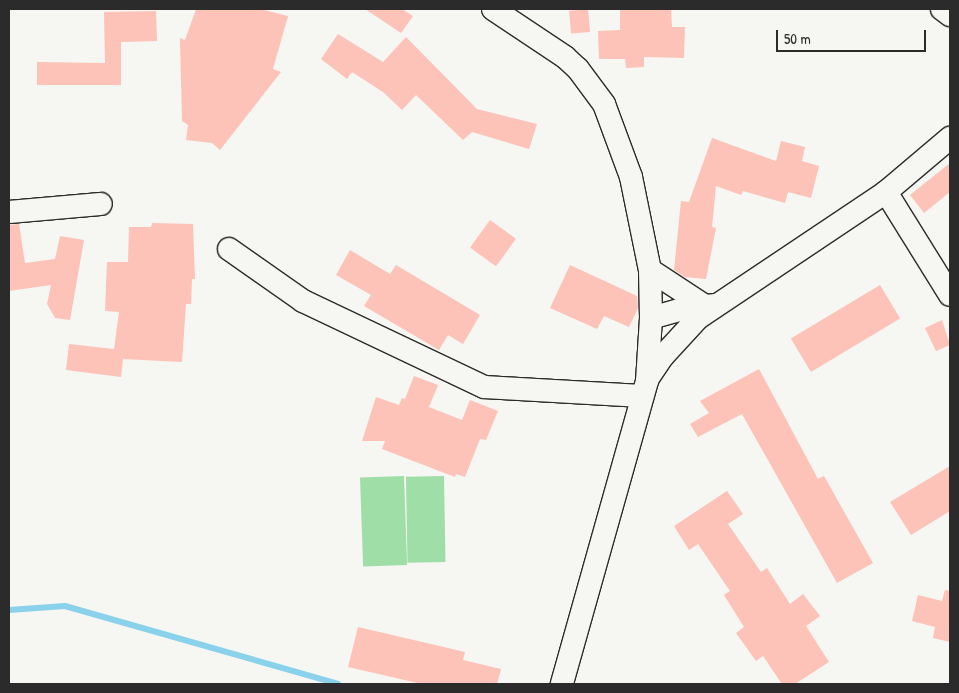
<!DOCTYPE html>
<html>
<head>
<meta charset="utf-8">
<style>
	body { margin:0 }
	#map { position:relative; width:959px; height:693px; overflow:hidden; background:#f6f6f2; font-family:"Patrick Hand",sans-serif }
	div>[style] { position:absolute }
	.green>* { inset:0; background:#9fdea7; transform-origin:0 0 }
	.stream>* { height:6px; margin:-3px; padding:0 3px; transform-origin:3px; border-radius:3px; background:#8ad2ec }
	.building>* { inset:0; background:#fdc2b8; transform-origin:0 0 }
	.roads { filter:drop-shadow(1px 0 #2b2b2b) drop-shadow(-1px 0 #2b2b2b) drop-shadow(0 1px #2b2b2b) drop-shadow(0 -1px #2b2b2b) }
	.minor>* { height:22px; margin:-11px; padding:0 11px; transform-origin:11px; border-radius:11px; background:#f6f6f2 }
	span { translate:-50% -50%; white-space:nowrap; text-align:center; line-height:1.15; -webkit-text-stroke:4px #f6f6f2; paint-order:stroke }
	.frame { position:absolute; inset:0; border:10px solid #2b2b2b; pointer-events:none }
	.scale { position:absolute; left:776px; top:30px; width:150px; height:22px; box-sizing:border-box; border:2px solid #2b2b2b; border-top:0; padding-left:6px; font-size:15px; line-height:18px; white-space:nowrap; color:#2b2b2b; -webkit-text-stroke:4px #f6f6f2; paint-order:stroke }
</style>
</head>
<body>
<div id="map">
	<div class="green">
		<div style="left:404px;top:476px;width:89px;height:44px;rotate:88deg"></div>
		<div style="left:444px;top:476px;width:86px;height:38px;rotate:89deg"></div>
	</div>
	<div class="stream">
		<div style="left:9px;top:610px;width:56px;rotate:-4.1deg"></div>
		<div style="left:65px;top:606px;width:284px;rotate:15.9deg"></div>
	</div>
	<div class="building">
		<div style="clip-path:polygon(196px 9px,260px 9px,288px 16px,273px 69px,281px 72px,220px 150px,212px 143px,186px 140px,188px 125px,182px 121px,180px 38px,185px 40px)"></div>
		<div style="clip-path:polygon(365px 9px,402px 9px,413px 16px,401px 33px)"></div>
		<div style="left:588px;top:9px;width:23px;height:19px;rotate:85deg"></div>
		<div style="clip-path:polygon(620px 9px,671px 9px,672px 27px,685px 27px,684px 58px,644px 57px,644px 67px,626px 68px,625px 59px,599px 59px,598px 31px,620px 30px)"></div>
		<div style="clip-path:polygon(156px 11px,157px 41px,121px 42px,121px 85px,37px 85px,37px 62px,105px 63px,104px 12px)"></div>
		<div style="clip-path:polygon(338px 34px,383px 62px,406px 37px,477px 109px,537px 124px,529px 149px,472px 132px,463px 140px,416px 95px,402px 110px,383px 92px,352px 72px,347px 79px,321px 59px)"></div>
		<div style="clip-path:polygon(712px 138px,776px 161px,781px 141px,805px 147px,802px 161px,819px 166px,811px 198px,788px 192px,785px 203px,743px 191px,741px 195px,716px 186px,712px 227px,716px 228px,706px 279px,685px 277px,674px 270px,681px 201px,689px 202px)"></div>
		<div style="clip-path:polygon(950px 163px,950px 192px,924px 213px,910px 195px)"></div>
		<div style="left:490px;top:220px;width:32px;height:34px;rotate:36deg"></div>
		<div style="clip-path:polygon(152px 223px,193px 224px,195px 279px,192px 279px,191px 304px,186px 304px,182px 362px,123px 359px,121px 377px,66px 370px,69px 344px,114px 349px,119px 312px,105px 311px,107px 262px,128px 262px,129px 227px,151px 227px)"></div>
		<div style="clip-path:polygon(19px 224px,25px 263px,55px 259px,60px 236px,84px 240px,70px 320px,55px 318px,47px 304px,51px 285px,9px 291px,9px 225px)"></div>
		<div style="clip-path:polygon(350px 250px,390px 274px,396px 265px,480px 315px,463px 344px,448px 335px,439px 350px,364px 306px,371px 295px,336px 275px)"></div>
		<div style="clip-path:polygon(570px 265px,637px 296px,638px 308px,629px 327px,604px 316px,597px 329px,550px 308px)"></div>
		<div style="left:880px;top:285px;width:39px;height:104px;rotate:59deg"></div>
		<div style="clip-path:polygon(942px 320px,950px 345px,936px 351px,925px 328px)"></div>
		<div style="clip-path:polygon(759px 369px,818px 479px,824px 476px,873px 563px,837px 583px,742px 414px,698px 437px,690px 424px,709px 413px,700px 401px)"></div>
		<div style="clip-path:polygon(414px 376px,438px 385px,429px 407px,462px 420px,470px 400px,498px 411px,486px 440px,480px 439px,465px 477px,456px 474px,455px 477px,382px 449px,385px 441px,362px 441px,376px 397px,399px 405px,402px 398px,405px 399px)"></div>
		<div style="clip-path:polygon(950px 466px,950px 511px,911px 535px,890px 502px)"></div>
		<div style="clip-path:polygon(727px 491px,743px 514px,728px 524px,761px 572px,767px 568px,790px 604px,803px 594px,820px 616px,806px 626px,829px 662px,795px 684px,782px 684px,763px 656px,756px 661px,736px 633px,744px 627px,724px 595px,730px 591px,698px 544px,689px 550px,674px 526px)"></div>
		<div style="clip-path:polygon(945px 590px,950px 591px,950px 642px,933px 638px,935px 627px,912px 621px,918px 595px,942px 601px)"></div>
		<div style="clip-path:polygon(358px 627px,465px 652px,463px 660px,501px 669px,497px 684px,422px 684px,348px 667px)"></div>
	</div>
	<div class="roads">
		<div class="minor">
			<div style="left:493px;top:9px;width:87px;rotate:33.7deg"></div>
			<div style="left:565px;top:57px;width:18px;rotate:43deg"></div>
			<div style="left:578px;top:69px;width:44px;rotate:53.4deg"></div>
			<div style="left:604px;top:104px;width:78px;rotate:69.7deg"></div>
			<div style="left:631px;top:177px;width:95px;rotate:78.5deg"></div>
			<div style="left:650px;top:270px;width:48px;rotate:88.8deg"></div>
			<div style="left:651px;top:318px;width:63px;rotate:93.6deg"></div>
			<div style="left:647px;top:381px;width:315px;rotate:105.7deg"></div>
			<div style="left:942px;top:9px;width:10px;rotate:37deg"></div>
			<div style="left:886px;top:192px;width:121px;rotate:58.1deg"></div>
			<div style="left:9px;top:212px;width:92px;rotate:-5deg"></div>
			<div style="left:229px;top:249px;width:90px;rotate:35.1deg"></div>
			<div style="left:303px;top:301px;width:200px;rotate:25.4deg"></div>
			<div style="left:484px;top:387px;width:158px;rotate:3.3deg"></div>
			<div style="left:650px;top:270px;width:66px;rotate:33.2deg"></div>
			<div style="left:651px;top:318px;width:37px;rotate:-16deg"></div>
			<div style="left:687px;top:308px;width:29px;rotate:-6deg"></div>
			<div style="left:648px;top:378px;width:27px;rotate:-56deg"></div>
			<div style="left:663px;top:356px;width:52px;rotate:-47.4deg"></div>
			<div style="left:698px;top:318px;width:226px;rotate:-33.8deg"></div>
			<div style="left:886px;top:192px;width:84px;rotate:-40.2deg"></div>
		</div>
	</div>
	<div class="frame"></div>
	<div class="scale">50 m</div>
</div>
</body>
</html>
